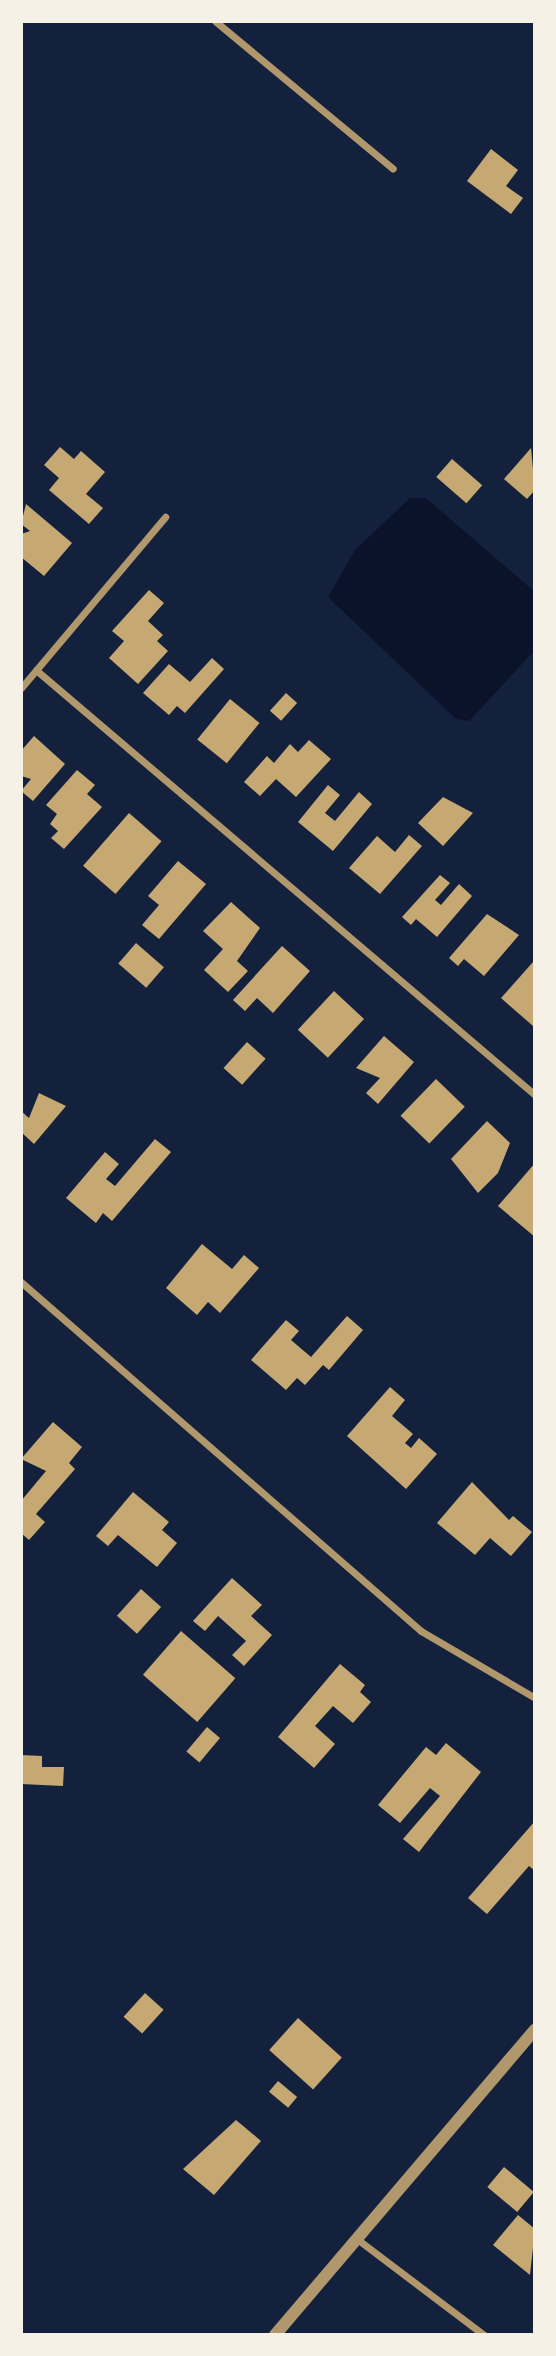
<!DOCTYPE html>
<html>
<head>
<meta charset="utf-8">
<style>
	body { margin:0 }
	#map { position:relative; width:556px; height:2356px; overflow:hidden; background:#14213d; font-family:Manrope,sans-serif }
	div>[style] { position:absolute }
	.water>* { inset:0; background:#0b132b }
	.building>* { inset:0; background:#c6a872; transform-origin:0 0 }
	.minor>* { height:7px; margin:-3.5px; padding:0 3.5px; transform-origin:3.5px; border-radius:3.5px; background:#b1986c }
	.tertiary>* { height:12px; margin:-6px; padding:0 6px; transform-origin:6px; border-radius:6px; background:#b1986c }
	span { translate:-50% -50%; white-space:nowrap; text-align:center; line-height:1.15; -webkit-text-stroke:5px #f6f1e7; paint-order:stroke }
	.frame { position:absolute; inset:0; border:23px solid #f6f1e7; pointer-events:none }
</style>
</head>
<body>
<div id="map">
	<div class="water">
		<div style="clip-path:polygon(410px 498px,426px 498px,535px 592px,535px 650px,469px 721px,456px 719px,328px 597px,355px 550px)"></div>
	</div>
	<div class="building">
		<div style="clip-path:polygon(491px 149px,518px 170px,506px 186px,523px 198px,511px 214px,467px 181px)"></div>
		<div style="clip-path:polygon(60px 447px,74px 459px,81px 451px,105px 472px,86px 494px,103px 508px,89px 524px,49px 490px,59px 478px,44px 465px)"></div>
		<div style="clip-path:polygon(531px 448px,535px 490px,527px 499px,504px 479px)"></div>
		<div style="left:452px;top:459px;width:40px;height:24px;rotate:41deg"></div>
		<div style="clip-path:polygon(26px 504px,72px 543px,44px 576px,21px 557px,21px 534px,30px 531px,21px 524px)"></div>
		<div style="clip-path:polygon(149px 590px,164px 603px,148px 621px,163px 635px,157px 641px,168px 651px,138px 684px,109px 658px,124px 641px,112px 631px)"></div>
		<div style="clip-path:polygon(212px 658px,224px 669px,185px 713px,177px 706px,169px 715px,143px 693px,169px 664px,190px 682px)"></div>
		<div style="left:286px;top:693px;width:15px;height:24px;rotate:42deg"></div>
		<div style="left:230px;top:699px;width:38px;height:52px;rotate:39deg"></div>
		<div style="clip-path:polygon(34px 736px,65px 764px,33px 801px,21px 791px,31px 779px,21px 776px,21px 751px)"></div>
		<div style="clip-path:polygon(309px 740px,331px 759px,296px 797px,276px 779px,260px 796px,244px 782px,267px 756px,274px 763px,290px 744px,298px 752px)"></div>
		<div style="clip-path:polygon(77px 770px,95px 785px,87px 794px,102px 807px,64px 849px,51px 838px,58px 831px,50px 824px,57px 814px,46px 805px)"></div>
		<div style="clip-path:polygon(328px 785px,340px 795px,325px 813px,335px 821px,359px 792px,372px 804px,333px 851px,298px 822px)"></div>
		<div style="clip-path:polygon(443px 797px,473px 813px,443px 846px,418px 823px)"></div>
		<div style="left:129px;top:813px;width:43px;height:70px;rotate:41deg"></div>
		<div style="clip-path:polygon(409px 835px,422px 846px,380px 894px,349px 868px,377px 836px,395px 852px)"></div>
		<div style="clip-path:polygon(178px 861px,206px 884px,159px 939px,142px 925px,159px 905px,148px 896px)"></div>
		<div style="clip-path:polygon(440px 875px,450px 883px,435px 900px,441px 905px,459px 884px,472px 896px,437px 937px,416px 919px,411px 925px,402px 917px)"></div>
		<div style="clip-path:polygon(231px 902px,260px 928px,237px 961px,248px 971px,228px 992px,204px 970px,223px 949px,203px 931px)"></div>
		<div style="clip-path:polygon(487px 914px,519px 935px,484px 976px,464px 959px,458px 966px,449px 958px)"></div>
		<div style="left:136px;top:943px;width:37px;height:27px;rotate:41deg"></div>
		<div style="clip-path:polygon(282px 946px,310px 971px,273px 1013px,257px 998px,245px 1011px,233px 1000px)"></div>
		<div style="clip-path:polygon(533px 962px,535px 965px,533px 1026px,501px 998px)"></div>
		<div style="left:334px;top:991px;width:41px;height:53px;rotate:43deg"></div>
		<div style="clip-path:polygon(384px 1036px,414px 1062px,378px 1104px,366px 1093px,380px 1078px,356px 1068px)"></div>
		<div style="left:247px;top:1042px;width:25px;height:35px;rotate:42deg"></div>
		<div style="left:436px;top:1079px;width:40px;height:51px;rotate:44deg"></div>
		<div style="clip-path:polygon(39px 1093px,66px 1106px,34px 1144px,21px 1132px,21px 1111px,29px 1118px)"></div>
		<div style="clip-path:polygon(487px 1121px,510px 1143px,498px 1173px,478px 1193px,451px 1159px)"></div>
		<div style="clip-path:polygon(155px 1139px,171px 1152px,112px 1221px,103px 1213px,96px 1223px,66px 1198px,105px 1152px,119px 1164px,106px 1179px,115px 1186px)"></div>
		<div style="clip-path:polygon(535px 1163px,535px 1237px,498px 1206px)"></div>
		<div style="clip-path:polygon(202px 1244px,232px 1269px,244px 1255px,259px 1268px,220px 1313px,208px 1302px,197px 1315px,166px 1288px)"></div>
		<div style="clip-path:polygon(347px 1316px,363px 1330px,329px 1370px,323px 1365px,305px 1385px,297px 1378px,286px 1390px,251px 1360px,286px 1320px,299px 1331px,291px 1340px,311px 1357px)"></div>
		<div style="clip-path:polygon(390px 1387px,405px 1400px,392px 1416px,413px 1434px,405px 1443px,411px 1448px,419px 1438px,437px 1454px,406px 1489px,347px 1436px)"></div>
		<div style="clip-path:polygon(53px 1422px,82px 1447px,69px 1463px,75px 1469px,36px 1514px,45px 1522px,29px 1540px,21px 1533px,21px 1501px,46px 1471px,21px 1459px)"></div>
		<div style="clip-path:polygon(472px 1482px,509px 1520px,513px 1516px,532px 1532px,511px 1556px,490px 1538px,475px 1555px,437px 1523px)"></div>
		<div style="clip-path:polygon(133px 1492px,169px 1522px,162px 1530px,177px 1543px,157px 1567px,118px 1535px,108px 1546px,96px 1536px)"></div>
		<div style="clip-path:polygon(232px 1578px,262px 1605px,251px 1616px,272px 1635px,244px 1666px,232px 1655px,246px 1641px,218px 1616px,205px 1631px,193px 1621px)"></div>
		<div style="left:141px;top:1589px;width:27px;height:36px;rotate:42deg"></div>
		<div style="left:181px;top:1631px;width:72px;height:58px;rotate:41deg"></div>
		<div style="clip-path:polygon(340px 1664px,365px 1685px,360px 1692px,371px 1702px,353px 1723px,333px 1706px,315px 1726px,335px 1744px,314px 1768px,278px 1737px)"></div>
		<div style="left:207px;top:1727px;width:17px;height:32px;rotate:40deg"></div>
		<div style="clip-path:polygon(446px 1743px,481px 1772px,419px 1852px,403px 1839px,440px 1796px,430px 1788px,400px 1823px,378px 1805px,426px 1747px,436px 1755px)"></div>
		<div style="clip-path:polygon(21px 1755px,42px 1756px,42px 1767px,64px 1767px,63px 1786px,21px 1784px)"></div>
		<div style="clip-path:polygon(535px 1821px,535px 1871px,529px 1866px,487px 1914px,468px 1898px)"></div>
		<div style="left:145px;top:1993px;width:25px;height:32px;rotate:42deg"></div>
		<div style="left:298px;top:2018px;width:59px;height:43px;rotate:42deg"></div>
		<div style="left:278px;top:2081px;width:25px;height:14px;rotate:40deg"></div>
		<div style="clip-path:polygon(236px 2120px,261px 2141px,214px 2195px,183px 2169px)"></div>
		<div style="left:504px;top:2167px;width:39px;height:26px;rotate:40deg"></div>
		<div style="clip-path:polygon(518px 2215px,535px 2229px,530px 2275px,493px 2245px)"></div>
	</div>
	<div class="minor">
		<div style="left:215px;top:21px;width:231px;rotate:39.7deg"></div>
		<div style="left:36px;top:670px;width:655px;rotate:40.42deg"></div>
		<div style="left:21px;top:688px;width:224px;rotate:-49.9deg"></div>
		<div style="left:21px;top:1282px;width:531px;rotate:41.1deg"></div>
		<div style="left:421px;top:1631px;width:132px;rotate:30.4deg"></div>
		<div style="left:357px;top:2239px;width:159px;rotate:37.1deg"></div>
	</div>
	<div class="tertiary">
		<div style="left:275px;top:2335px;width:401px;rotate:-49.6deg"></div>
	</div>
	<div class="frame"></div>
</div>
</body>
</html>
